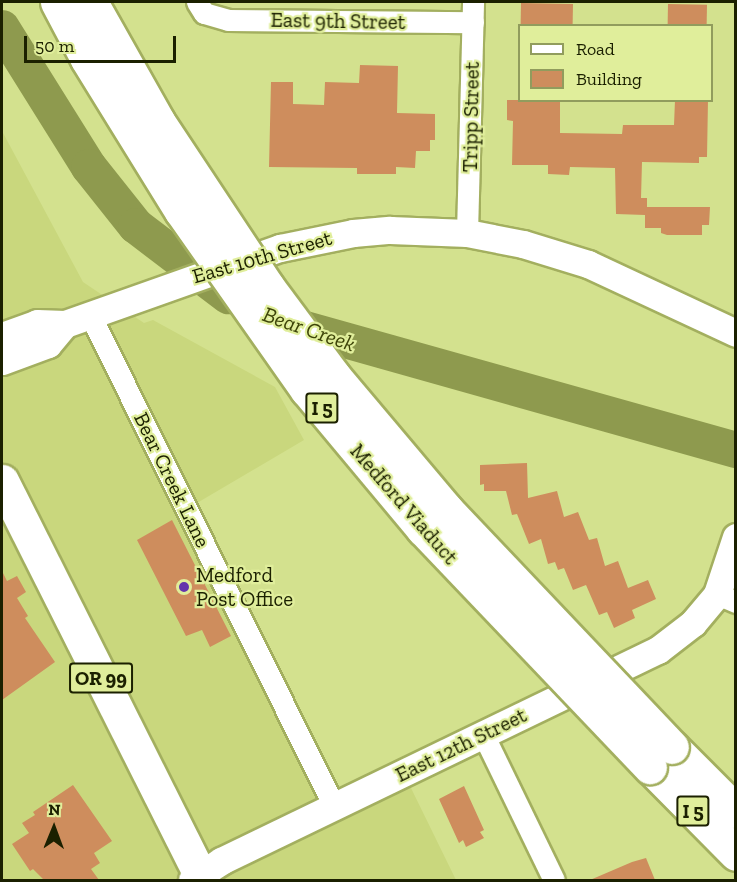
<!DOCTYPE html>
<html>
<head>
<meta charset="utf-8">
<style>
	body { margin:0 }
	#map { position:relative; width:737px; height:882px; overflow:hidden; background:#d3e18e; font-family:"Zilla Slab",serif }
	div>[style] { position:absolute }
	.built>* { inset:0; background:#c9d77d }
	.river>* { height:36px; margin:-18px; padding:0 18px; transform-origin:18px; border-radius:18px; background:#8e9a4e }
	.building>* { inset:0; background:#ce8d5d; transform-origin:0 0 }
	.roads { filter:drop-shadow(2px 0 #a3af5f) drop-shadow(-2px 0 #a3af5f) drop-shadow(0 2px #a3af5f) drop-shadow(0 -2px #a3af5f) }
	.minor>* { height:21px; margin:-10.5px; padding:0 10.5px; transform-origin:10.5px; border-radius:10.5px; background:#fff }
	.tertiary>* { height:27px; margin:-13.5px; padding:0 13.5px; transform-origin:13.5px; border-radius:13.5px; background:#fff }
	.primary>* { height:33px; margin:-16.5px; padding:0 16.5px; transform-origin:16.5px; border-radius:16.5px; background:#fff }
	.motorway>* { height:33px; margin:-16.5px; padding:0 16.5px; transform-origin:16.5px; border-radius:16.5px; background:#fff }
	.bridges { filter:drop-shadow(2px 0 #a3af5f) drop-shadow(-2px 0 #a3af5f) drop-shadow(0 2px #a3af5f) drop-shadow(0 -2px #a3af5f) }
	.motorway-bridge>* { height:33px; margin:-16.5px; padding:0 16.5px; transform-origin:16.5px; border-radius:16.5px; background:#fff }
	.dots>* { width:16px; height:16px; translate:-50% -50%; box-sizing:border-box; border:3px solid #e0ee9b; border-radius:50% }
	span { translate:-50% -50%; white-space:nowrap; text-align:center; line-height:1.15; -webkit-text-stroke:4.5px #e0ee9b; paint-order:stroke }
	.shield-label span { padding:2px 4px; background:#e0ee9b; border:2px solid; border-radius:4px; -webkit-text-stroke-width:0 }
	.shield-label { font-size:20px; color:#1b2000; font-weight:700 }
	.street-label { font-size:21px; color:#1b2000 }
	.poi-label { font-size:21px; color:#1b2000 }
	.left { translate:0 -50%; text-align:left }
	.water-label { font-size:22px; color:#3d4408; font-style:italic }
	.frame { position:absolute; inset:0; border:3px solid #1b2000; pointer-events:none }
	.legend { position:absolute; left:518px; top:24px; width:195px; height:78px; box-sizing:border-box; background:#e0ee9b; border:2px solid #919c5d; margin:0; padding:8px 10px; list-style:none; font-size:18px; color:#1b2000 }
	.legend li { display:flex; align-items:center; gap:12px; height:30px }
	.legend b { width:30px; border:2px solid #919c5d }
	.north { position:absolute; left:24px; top:798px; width:60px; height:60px; -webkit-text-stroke:4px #e0ee9b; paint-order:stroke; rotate:1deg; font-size:16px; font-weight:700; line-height:24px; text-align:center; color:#1b2000 }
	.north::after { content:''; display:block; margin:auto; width:21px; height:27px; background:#1b2000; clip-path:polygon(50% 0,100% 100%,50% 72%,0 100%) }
	.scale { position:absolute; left:24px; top:36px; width:152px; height:27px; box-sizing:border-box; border:3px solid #1b2000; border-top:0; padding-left:8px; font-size:18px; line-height:21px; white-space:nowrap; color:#1b2000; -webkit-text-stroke:4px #e0ee9b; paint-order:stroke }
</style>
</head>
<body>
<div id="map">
	<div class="built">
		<div style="clip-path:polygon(2px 131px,83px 282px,144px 323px,153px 320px,275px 387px,304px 440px,197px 503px,352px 816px,410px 786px,456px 880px,2px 880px)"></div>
	</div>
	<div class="river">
		<div style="left:2px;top:28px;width:164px;rotate:58deg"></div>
		<div style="left:89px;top:167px;width:75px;rotate:51.5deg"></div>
		<div style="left:136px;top:226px;width:116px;rotate:37.3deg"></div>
		<div style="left:277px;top:321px;width:477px;rotate:15.7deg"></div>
	</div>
	<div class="building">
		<div style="left:521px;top:3px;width:52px;height:23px;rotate:1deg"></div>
		<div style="left:668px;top:4px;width:39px;height:22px;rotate:1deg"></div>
		<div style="clip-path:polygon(360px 65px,398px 66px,397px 113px,435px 114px,435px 140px,430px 140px,430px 151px,416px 151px,415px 168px,396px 167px,396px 174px,357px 174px,357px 168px,269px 167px,271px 82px,293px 82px,293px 104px,324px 105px,325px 82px,359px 83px)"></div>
		<div style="clip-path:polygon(507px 100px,560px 100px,560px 133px,622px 134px,623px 125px,674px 125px,675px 100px,708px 100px,707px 157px,699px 157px,699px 163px,642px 162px,641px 198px,647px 198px,647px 207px,710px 207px,709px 225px,702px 225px,702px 235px,667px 235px,661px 233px,661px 228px,645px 228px,645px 215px,616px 214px,615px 168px,570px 167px,569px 175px,548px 174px,548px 165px,512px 165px,513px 121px,507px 120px)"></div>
		<div style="clip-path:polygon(527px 463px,528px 498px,557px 491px,564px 517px,578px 512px,589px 540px,597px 538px,605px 566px,618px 561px,628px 588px,648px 580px,656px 599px,632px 610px,635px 618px,614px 628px,607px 612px,599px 615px,586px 585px,573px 590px,564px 568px,558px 570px,555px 562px,548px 564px,541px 539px,529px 544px,517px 514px,512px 515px,506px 491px,484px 491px,484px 484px,480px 485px,480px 465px)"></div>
		<div style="clip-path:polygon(172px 520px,231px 636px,210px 647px,202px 630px,186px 636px,137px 540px)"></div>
		<div style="clip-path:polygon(2px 571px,7px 581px,17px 576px,26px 592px,17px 598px,28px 616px,25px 618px,55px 662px,2px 700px)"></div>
		<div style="clip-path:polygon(73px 785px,112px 841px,94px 853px,100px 863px,91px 869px,99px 880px,44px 880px,33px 869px,30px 871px,12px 844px,29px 833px,22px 823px,35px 815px,33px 812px)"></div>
		<div style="clip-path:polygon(464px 786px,484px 830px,480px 832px,484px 838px,466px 847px,463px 840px,459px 843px,439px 799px)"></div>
		<div style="clip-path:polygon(646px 858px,655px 880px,590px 880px,632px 862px)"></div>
	</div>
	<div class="roads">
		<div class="minor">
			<div style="left:197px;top:2px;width:13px;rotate:58deg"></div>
			<div style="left:204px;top:13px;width:25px;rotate:16deg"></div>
			<div style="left:228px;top:20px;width:245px;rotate:0.5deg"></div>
			<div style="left:467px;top:233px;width:231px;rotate:-88.5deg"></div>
			<div style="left:90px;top:315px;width:548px;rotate:63.58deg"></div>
			<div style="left:717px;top:594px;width:21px;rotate:23deg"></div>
			<div style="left:483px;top:734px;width:162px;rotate:64.1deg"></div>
		</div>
		<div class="tertiary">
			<div style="left:2px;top:336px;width:37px;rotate:-20deg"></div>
			<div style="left:37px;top:323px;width:28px;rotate:2deg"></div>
			<div style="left:65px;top:324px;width:228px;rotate:-19.5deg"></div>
			<div style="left:280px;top:248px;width:75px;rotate:-11.6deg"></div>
			<div style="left:353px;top:233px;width:37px;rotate:-5deg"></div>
			<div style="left:390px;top:230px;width:77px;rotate:2.2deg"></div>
			<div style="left:467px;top:233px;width:57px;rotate:11.1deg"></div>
			<div style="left:523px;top:244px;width:68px;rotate:17.1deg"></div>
			<div style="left:588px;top:264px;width:163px;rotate:25deg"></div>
			<div style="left:2px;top:361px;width:49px;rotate:-20.3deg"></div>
			<div style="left:48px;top:344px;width:26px;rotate:-50deg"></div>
			<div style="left:192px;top:880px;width:35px;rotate:-33deg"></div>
			<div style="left:221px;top:861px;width:485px;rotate:-25.8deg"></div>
			<div style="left:658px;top:650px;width:44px;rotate:-37.6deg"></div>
			<div style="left:693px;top:623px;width:38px;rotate:-50deg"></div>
			<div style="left:717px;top:594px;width:60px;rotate:-71.6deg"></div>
		</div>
		<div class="primary">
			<div style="left:2px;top:481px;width:447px;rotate:63.3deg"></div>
		</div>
		<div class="motorway">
			<div style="left:672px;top:747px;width:91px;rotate:45deg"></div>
			<div style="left:650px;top:767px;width:122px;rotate:45.3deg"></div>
		</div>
	</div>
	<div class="bridges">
		<div class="motorway-bridge">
			<div style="left:57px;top:2px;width:64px;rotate:62.2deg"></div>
			<div style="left:87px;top:59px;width:179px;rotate:58.3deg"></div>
			<div style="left:181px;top:211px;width:219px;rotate:54.9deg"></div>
			<div style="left:307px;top:390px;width:181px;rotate:50.2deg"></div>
			<div style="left:423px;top:529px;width:329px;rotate:46.4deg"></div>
			<div style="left:91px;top:2px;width:137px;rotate:60.6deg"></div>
			<div style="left:158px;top:121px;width:199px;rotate:56.5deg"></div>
			<div style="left:268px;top:287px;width:111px;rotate:53.4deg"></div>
			<div style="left:334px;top:376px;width:174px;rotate:49.9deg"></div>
			<div style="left:446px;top:509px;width:328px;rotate:46.5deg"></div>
		</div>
	</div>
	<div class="dots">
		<div style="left:184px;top:587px;background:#6435ac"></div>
	</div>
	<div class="shield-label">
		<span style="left:322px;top:408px">I 5</span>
		<span style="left:101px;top:678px">OR 99</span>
		<span style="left:693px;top:811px">I 5</span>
	</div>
	<div class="street-label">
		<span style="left:338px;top:21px;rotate:1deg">East 9th Street</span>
		<span style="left:471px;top:117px;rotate:-89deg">Tripp Street</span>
		<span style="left:262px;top:257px;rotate:-16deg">East 10th Street</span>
		<span style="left:172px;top:480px;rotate:64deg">Bear Creek Lane</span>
		<span style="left:404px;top:504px;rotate:49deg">Medford Viaduct</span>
		<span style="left:461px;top:745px;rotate:-26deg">East 12th Street</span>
	</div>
	<div class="poi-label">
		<span class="left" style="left:196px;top:587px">Medford<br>Post Office</span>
	</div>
	<div class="water-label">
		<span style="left:309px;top:329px;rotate:19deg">Bear Creek</span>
	</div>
	<div class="frame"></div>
	<ul class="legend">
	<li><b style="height:8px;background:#fff"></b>Road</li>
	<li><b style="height:16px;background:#ce8d5d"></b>Building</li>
	</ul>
	<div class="north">N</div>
	<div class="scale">50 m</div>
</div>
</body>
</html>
